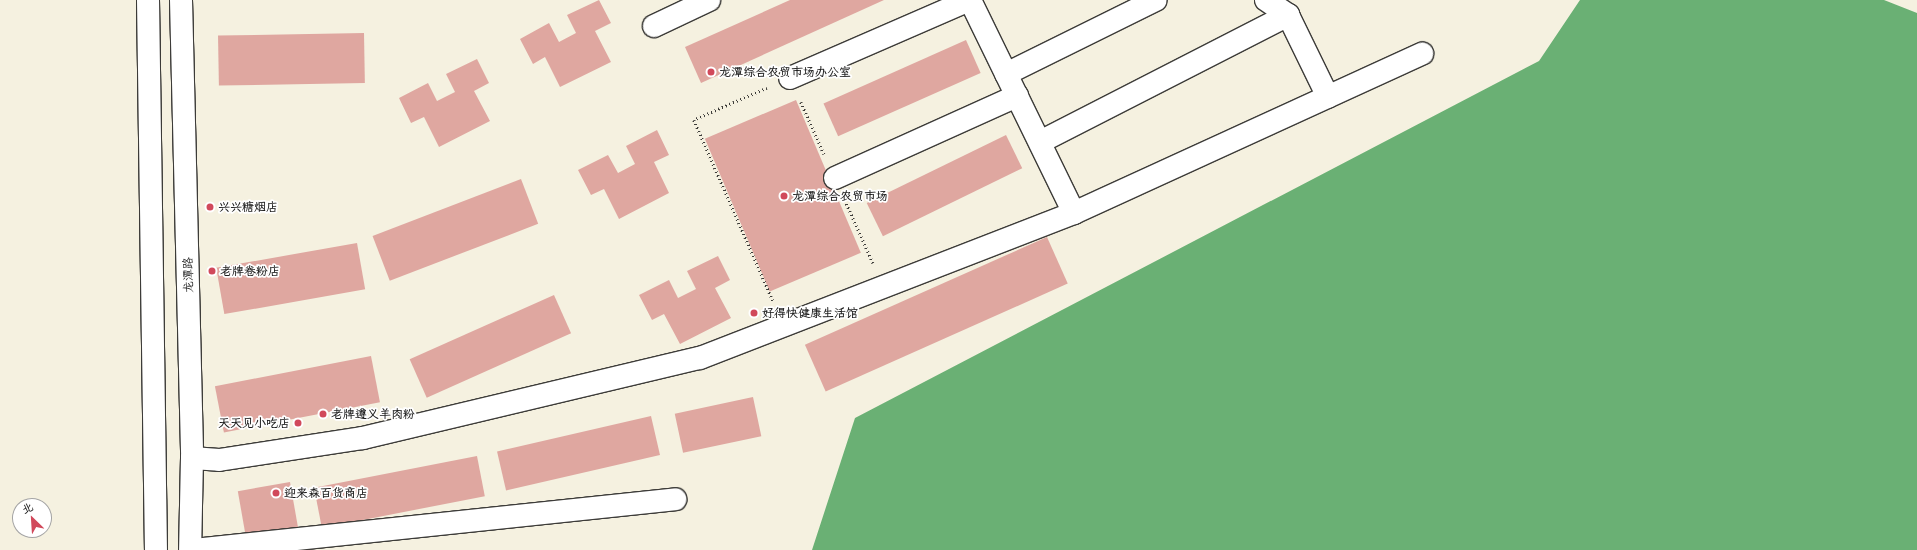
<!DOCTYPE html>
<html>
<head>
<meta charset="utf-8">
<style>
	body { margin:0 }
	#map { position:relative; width:1917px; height:550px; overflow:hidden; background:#f5f1e0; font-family:"Patrick Hand","LXGW WenKai TC",sans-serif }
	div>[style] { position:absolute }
	.forest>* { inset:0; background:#6ab074 }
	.building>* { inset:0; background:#dfa7a0; transform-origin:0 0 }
	.path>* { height:2.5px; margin-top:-1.25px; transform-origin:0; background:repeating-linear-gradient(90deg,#3d3c39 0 1px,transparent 0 4px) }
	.roads { filter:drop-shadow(1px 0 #3d3c39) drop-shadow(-1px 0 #3d3c39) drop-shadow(0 1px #3d3c39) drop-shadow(0 -1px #3d3c39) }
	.street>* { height:22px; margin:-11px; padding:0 11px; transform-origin:11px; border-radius:11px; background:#fff }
	.secondary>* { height:22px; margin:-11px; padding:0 11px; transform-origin:11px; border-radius:11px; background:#fff }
	.dots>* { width:11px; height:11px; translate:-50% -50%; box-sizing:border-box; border:2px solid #fff; border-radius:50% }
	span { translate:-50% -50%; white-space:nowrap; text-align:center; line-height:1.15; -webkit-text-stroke:3.5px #fff; paint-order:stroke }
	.poi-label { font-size:12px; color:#1c1c1c; font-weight:700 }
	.left { translate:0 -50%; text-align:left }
	.right { translate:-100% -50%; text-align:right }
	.street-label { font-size:12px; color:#1c1c1c }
	.north { position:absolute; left:12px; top:498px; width:40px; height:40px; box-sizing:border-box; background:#fff; border:1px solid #a4a4a4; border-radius:50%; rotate:335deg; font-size:11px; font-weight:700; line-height:16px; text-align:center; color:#1c1c1c }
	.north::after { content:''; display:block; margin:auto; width:14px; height:18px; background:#d1495b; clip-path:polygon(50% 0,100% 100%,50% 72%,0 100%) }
</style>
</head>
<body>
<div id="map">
	<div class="forest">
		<div style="clip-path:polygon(1580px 0,1884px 0,1917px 13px,1917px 550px,812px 550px,855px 418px,1539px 61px)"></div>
	</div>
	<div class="building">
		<div style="clip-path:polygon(599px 0,611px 23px,595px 31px,611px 62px,560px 87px,545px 57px,533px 64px,520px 39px,549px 23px,559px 42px,576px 33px,567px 15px)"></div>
		<div style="clip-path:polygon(790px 0,884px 0,701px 83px,685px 47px)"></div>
		<div style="left:364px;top:33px;width:50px;height:146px;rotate:89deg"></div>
		<div style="left:966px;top:40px;width:36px;height:156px;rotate:66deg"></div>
		<div style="clip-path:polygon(477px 59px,489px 83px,474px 91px,490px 121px,439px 147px,424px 117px,411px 123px,399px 98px,428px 83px,437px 101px,455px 92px,446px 74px)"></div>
		<div style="left:796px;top:100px;width:166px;height:99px;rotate:67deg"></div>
		<div style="clip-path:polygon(657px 130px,669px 155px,654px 162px,669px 193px,619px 219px,604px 189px,591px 195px,578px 170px,608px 155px,618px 173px,635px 164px,626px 146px)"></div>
		<div style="left:1006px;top:135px;width:37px;height:155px;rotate:64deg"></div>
		<div style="left:521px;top:179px;width:48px;height:159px;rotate:69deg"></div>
		<div style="left:1047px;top:237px;width:51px;height:265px;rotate:66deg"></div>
		<div style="left:357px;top:243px;width:47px;height:143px;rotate:80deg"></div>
		<div style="clip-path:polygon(718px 256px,730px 280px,715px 288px,731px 318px,680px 344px,664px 314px,652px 320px,639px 295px,669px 280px,678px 298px,696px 289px,687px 271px)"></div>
		<div style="left:554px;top:295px;width:42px;height:158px;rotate:66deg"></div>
		<div style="left:371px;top:356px;width:47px;height:159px;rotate:79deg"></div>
		<div style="left:753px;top:397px;width:40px;height:80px;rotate:78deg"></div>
		<div style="left:651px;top:416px;width:40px;height:158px;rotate:77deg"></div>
		<div style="left:477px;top:456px;width:41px;height:166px;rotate:79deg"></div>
		<div style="left:290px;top:482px;width:50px;height:53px;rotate:80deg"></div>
	</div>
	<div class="path">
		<div style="left:767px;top:88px;width:80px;rotate:156.3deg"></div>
		<div style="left:694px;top:120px;width:197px;rotate:66.4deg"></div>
		<div style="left:801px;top:102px;width:57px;rotate:66.1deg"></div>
		<div style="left:845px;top:200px;width:69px;rotate:66deg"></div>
	</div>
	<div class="roads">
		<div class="street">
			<div style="left:970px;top:0;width:237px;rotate:64deg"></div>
			<div style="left:1266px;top:0;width:27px;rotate:34deg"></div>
			<div style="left:1288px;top:15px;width:91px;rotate:64deg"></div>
			<div style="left:654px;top:26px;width:61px;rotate:-25.3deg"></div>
			<div style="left:1006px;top:74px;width:167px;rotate:-26.3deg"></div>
			<div style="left:790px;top:78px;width:195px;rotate:-23.5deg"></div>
			<div style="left:1040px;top:142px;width:279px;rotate:-27.1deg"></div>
			<div style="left:835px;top:178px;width:200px;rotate:-24.3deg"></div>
			<div style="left:192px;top:458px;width:27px;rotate:4deg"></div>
			<div style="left:219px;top:460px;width:146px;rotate:-8.7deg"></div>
			<div style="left:363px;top:438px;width:346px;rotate:-13.4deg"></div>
			<div style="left:700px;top:358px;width:401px;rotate:-21.2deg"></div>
			<div style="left:1074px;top:213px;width:383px;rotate:-24.6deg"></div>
			<div style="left:193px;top:550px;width:485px;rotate:-6deg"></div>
		</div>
		<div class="secondary">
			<div style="left:148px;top:0;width:550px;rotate:89.17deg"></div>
			<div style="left:181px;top:0;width:458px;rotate:88.6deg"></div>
			<div style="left:192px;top:458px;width:92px;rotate:91.2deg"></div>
		</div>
	</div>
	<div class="dots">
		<div style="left:711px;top:72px;background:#d1495b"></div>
		<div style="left:784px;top:196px;background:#d1495b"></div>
		<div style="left:210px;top:207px;background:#d1495b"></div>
		<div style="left:212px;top:271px;background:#d1495b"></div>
		<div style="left:754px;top:313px;background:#d1495b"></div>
		<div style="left:323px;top:414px;background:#d1495b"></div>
		<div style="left:298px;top:423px;background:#d1495b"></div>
		<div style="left:276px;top:493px;background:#d1495b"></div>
	</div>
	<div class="poi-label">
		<span class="left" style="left:719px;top:72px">龙潭综合农贸市场办公室</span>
		<span class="left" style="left:792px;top:196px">龙潭综合农贸市场</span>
		<span class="left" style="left:218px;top:207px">兴兴糖烟店</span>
		<span class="left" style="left:220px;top:271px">老牌卷粉店</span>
		<span class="left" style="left:762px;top:313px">好得快健康生活馆</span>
		<span class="left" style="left:331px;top:414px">老牌遵义羊肉粉</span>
		<span class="right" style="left:290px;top:423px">天天见小吃店</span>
		<span class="left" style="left:284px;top:493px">迎来森百货商店</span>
	</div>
	<div class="street-label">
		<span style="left:188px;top:275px;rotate:-91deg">龙潭路</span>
	</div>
	<div class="north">北</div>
</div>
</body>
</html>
